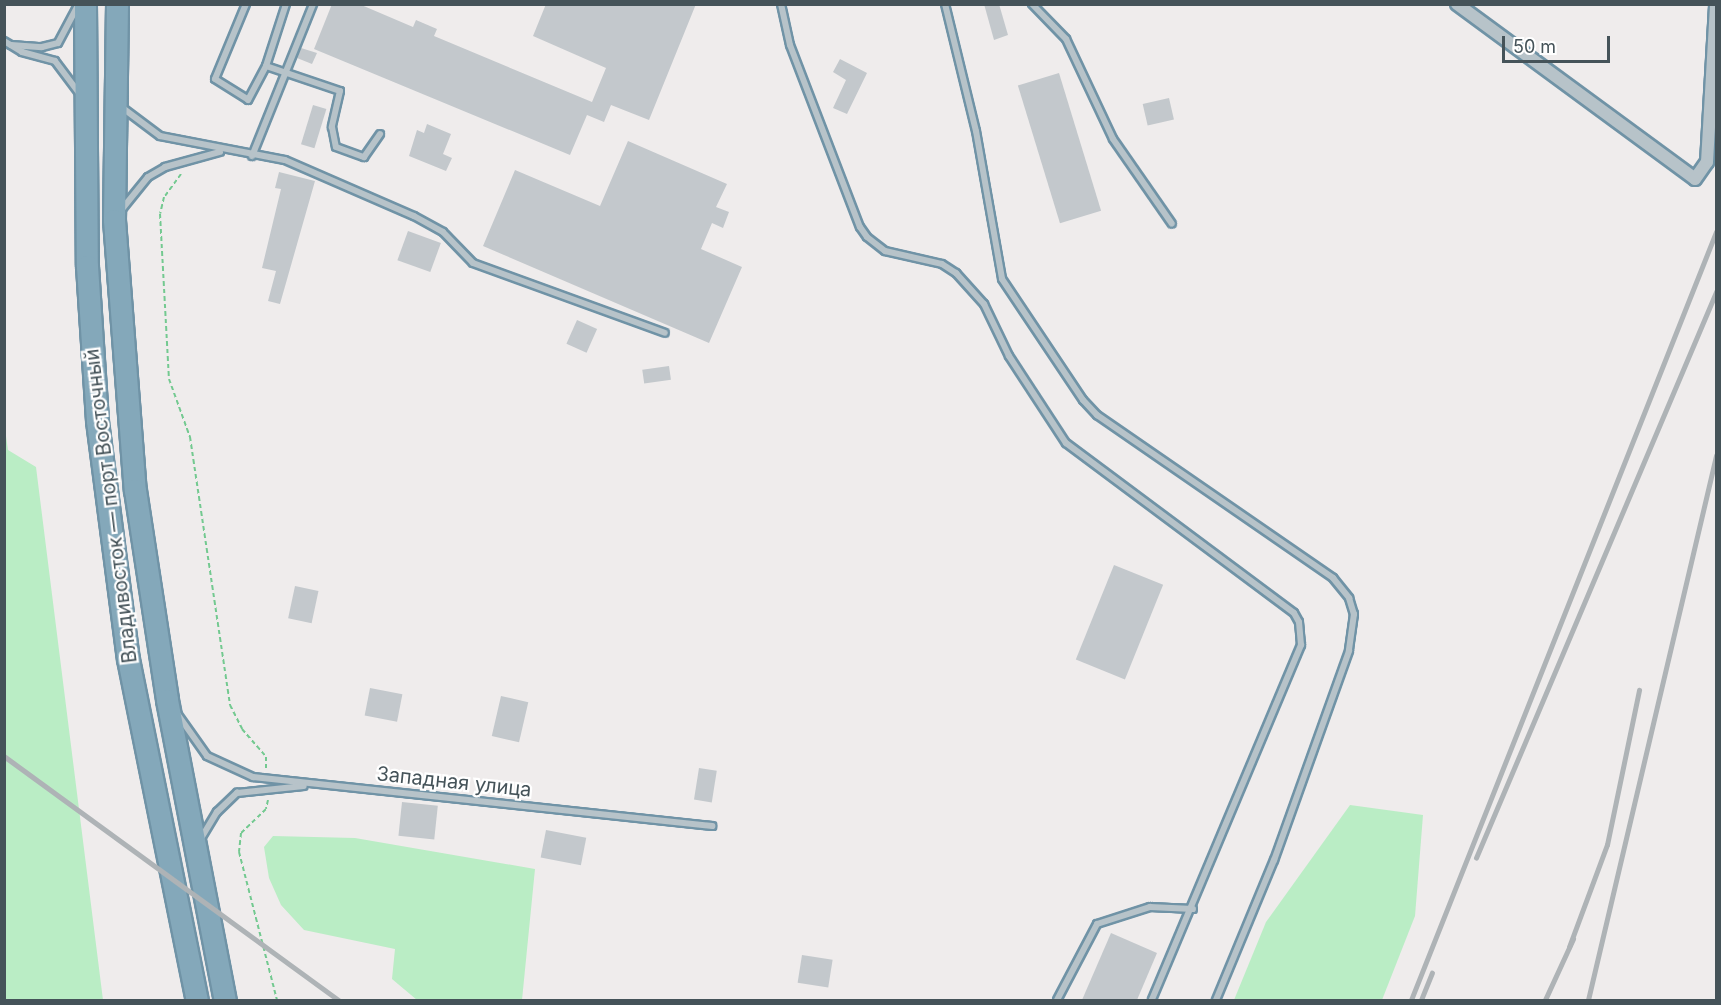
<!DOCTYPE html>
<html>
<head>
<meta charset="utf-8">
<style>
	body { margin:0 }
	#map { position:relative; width:1721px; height:1005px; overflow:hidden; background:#efecec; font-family:Inter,sans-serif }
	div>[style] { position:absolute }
	.green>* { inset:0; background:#baedc5 }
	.building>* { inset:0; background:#c3c8cc; transform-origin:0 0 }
	.path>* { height:2px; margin-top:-1px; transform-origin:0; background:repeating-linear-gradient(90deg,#73c990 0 4.5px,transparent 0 7.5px) }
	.roads { filter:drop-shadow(2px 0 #7093a6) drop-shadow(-2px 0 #7093a6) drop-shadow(0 2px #7093a6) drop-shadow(0 -2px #7093a6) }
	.lane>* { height:6px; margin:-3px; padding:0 3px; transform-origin:3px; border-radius:3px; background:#b7c3c9 }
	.street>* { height:12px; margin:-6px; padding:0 6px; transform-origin:6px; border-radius:6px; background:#b7c3c9 }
	.highway>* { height:21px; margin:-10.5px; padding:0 10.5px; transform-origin:10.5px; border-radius:10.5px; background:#84a8ba }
	.rail>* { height:4.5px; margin:-2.25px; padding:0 2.25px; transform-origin:2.25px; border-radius:2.25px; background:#aeb3b6 }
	span { translate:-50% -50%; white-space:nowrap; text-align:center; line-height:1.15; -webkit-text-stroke:4.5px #fff; paint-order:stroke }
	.street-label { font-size:20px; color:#455359 }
	.frame { position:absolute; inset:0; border:6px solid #455359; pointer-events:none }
	.scale { position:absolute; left:1502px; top:36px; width:108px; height:27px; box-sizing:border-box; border:3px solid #455359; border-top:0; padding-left:8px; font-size:18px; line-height:21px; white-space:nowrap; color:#455359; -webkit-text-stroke:4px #fff; paint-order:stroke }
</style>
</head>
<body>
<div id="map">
	<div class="green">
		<div style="clip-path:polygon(4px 422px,8px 450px,36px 467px,103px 1000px,5px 1000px)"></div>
		<div style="clip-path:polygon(1350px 805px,1423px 815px,1415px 916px,1382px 1000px,1234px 1000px,1266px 922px)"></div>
		<div style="clip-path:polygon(273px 836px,355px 838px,535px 869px,522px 1000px,417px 1000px,392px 979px,395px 949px,304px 930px,281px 905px,269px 878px,264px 847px)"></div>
	</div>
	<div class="building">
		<div style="clip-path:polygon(332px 4px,359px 4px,413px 27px,416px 20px,437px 29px,434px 36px,592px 102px,606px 68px,533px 36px,546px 4px,696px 4px,649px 120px,611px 105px,604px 122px,587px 115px,570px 155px,314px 49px)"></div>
		<div style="clip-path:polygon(984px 4px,999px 4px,1008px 35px,994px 40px)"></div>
		<div style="clip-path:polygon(301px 48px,317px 53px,312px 64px,297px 58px)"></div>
		<div style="clip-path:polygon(840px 59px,867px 73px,847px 114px,833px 108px,846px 80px,833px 72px)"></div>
		<div style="left:1059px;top:73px;width:144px;height:43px;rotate:73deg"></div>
		<div style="left:1169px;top:98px;width:22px;height:27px;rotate:77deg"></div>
		<div style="left:313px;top:105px;width:14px;height:41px;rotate:17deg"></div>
		<div style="clip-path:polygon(427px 124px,451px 134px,443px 154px,452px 158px,446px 171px,409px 156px,417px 130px,424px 133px)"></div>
		<div style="clip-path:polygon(628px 141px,727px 184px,716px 207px,729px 212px,723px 228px,712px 223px,701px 249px,742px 267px,709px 343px,483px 246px,515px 170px,600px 206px)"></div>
		<div style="clip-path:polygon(279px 172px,315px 181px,280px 304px,268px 301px,276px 271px,262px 268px,281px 189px,275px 188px)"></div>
		<div style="left:408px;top:231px;width:35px;height:31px;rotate:20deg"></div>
		<div style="left:577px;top:320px;width:22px;height:26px;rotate:24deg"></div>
		<div style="left:669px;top:366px;width:14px;height:27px;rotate:82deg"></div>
		<div style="left:1114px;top:565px;width:53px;height:102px;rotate:22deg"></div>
		<div style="left:295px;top:586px;width:24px;height:33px;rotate:12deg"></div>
		<div style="left:370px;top:688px;width:33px;height:28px;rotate:11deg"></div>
		<div style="left:501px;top:696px;width:28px;height:41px;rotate:13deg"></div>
		<div style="left:699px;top:768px;width:18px;height:32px;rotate:9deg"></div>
		<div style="left:402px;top:802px;width:36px;height:34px;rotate:6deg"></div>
		<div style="left:546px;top:830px;width:41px;height:28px;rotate:11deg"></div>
		<div style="clip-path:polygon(1111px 933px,1157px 953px,1137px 1000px,1082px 1000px)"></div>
		<div style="left:802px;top:955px;width:31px;height:28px;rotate:9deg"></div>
	</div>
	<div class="path">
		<div style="left:181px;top:174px;width:29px;rotate:126deg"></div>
		<div style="left:164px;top:197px;width:17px;rotate:103deg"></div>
		<div style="left:160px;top:214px;width:165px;rotate:86.9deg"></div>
		<div style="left:169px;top:379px;width:62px;rotate:70.1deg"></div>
		<div style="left:190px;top:437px;width:271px;rotate:81.5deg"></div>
		<div style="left:230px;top:705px;width:27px;rotate:63deg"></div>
		<div style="left:242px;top:729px;width:37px;rotate:49deg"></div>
		<div style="left:266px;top:757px;width:11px;rotate:90deg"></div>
		<div style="left:268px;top:800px;width:9px;rotate:103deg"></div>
		<div style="left:266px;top:809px;width:35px;rotate:136deg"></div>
		<div style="left:241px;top:833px;width:19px;rotate:96deg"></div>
		<div style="left:239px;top:852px;width:153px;rotate:75.6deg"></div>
	</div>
	<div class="roads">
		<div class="lane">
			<div style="left:246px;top:4px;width:81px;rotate:112.5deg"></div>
			<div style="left:215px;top:79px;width:39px;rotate:32deg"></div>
			<div style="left:248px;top:100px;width:38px;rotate:-62deg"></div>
			<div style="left:266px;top:66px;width:65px;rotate:-72.1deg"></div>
			<div style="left:781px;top:4px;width:42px;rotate:77.6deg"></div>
			<div style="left:790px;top:45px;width:195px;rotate:69deg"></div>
			<div style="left:860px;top:227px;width:12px;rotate:55deg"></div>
			<div style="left:867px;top:237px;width:23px;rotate:38deg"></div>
			<div style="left:885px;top:251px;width:58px;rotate:12.8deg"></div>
			<div style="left:942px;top:264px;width:17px;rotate:33deg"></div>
			<div style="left:956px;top:273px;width:42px;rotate:47.9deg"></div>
			<div style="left:984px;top:304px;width:58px;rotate:64.3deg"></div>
			<div style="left:1009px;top:356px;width:104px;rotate:56.8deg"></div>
			<div style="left:1066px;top:443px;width:284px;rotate:36.7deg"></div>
			<div style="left:1294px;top:613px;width:10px;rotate:61deg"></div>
			<div style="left:1299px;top:622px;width:23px;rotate:85deg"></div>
			<div style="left:1301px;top:645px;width:385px;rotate:112.8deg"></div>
			<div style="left:945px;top:4px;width:131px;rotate:76.3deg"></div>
			<div style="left:976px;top:131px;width:150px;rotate:80deg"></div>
			<div style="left:1002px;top:279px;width:146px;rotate:56.2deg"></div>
			<div style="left:1083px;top:400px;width:21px;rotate:47deg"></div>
			<div style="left:1097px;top:415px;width:287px;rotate:34.6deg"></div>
			<div style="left:1333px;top:578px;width:26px;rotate:51deg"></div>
			<div style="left:1349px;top:598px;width:17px;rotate:73deg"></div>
			<div style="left:1354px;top:614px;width:37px;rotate:98deg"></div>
			<div style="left:1349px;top:651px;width:222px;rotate:109.7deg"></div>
			<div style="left:1274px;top:860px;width:152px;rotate:112.5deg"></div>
			<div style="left:1032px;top:4px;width:49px;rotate:45.8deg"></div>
			<div style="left:1066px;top:39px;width:110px;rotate:64.8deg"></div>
			<div style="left:1113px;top:139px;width:103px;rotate:55.2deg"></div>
			<div style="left:4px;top:41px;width:21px;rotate:31deg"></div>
			<div style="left:22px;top:52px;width:34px;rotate:15deg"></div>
			<div style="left:55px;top:61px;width:40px;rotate:53deg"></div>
			<div style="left:11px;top:45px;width:31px;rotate:4deg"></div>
			<div style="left:42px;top:47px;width:16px;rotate:-14deg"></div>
			<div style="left:58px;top:43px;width:40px;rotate:-62deg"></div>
			<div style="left:266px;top:66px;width:78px;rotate:18.7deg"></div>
			<div style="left:340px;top:91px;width:37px;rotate:103deg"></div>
			<div style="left:332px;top:127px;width:20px;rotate:79deg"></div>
			<div style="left:336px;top:147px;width:30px;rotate:20deg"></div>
			<div style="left:364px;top:157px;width:28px;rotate:-55deg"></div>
			<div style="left:120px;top:106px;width:50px;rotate:36.9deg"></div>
			<div style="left:160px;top:136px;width:127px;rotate:10.9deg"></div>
			<div style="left:285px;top:160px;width:141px;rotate:23.5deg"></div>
			<div style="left:414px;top:216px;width:33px;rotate:29deg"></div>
			<div style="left:443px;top:232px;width:43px;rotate:45.9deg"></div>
			<div style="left:473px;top:263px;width:204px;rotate:20deg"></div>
			<div style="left:252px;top:156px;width:164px;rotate:-68.1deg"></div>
			<div style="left:122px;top:209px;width:41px;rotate:-50.9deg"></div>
			<div style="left:148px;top:177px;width:20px;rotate:-30deg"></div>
			<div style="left:165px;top:167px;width:57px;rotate:-15.3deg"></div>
			<div style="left:178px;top:715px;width:50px;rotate:54.7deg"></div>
			<div style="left:207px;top:756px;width:51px;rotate:24.5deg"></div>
			<div style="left:253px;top:777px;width:462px;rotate:6.1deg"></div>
			<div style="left:200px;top:840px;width:33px;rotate:-59deg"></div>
			<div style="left:217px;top:812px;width:28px;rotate:-44deg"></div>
			<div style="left:237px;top:793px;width:67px;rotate:-6deg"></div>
			<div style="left:1057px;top:1000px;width:86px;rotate:-62.2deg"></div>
			<div style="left:1097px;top:924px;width:56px;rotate:-17.8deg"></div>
			<div style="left:1150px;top:907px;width:43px;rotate:2.7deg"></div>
		</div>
		<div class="street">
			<div style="left:1457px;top:4px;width:295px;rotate:36.3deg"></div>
			<div style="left:1695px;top:179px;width:21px;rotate:-55deg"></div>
			<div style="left:1707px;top:162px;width:158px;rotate:-86.7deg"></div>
		</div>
		<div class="highway">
			<div style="left:85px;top:4px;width:262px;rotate:89.6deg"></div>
			<div style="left:87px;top:266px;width:155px;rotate:86.3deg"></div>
			<div style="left:97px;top:421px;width:240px;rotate:82.6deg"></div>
			<div style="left:128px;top:659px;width:348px;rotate:78.6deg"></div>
			<div style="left:117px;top:4px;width:216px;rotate:90.8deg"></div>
			<div style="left:114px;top:220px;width:271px;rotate:85.6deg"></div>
			<div style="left:135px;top:490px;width:212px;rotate:81.3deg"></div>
			<div style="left:167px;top:700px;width:306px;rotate:79.1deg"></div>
		</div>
	</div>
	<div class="rail">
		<div style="left:4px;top:756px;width:414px;rotate:36.1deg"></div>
		<div style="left:1476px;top:858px;width:615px;rotate:-67.02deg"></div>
		<div style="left:1569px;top:947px;width:109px;rotate:-69.6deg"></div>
		<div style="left:1607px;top:845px;width:158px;rotate:-78.3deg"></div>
		<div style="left:1411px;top:1000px;width:826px;rotate:-68.34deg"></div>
		<div style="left:1421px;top:1000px;width:29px;rotate:-68deg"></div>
		<div style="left:1545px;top:1000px;width:67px;rotate:-65.3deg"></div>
		<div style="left:1588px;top:1000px;width:559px;rotate:-76.76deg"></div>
	</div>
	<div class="street-label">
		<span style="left:111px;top:506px;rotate:-97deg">Владивосток — порт Восточный</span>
		<span style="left:454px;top:782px;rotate:6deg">Западная улица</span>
	</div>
	<div class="frame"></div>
	<div class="scale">50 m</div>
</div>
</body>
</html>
